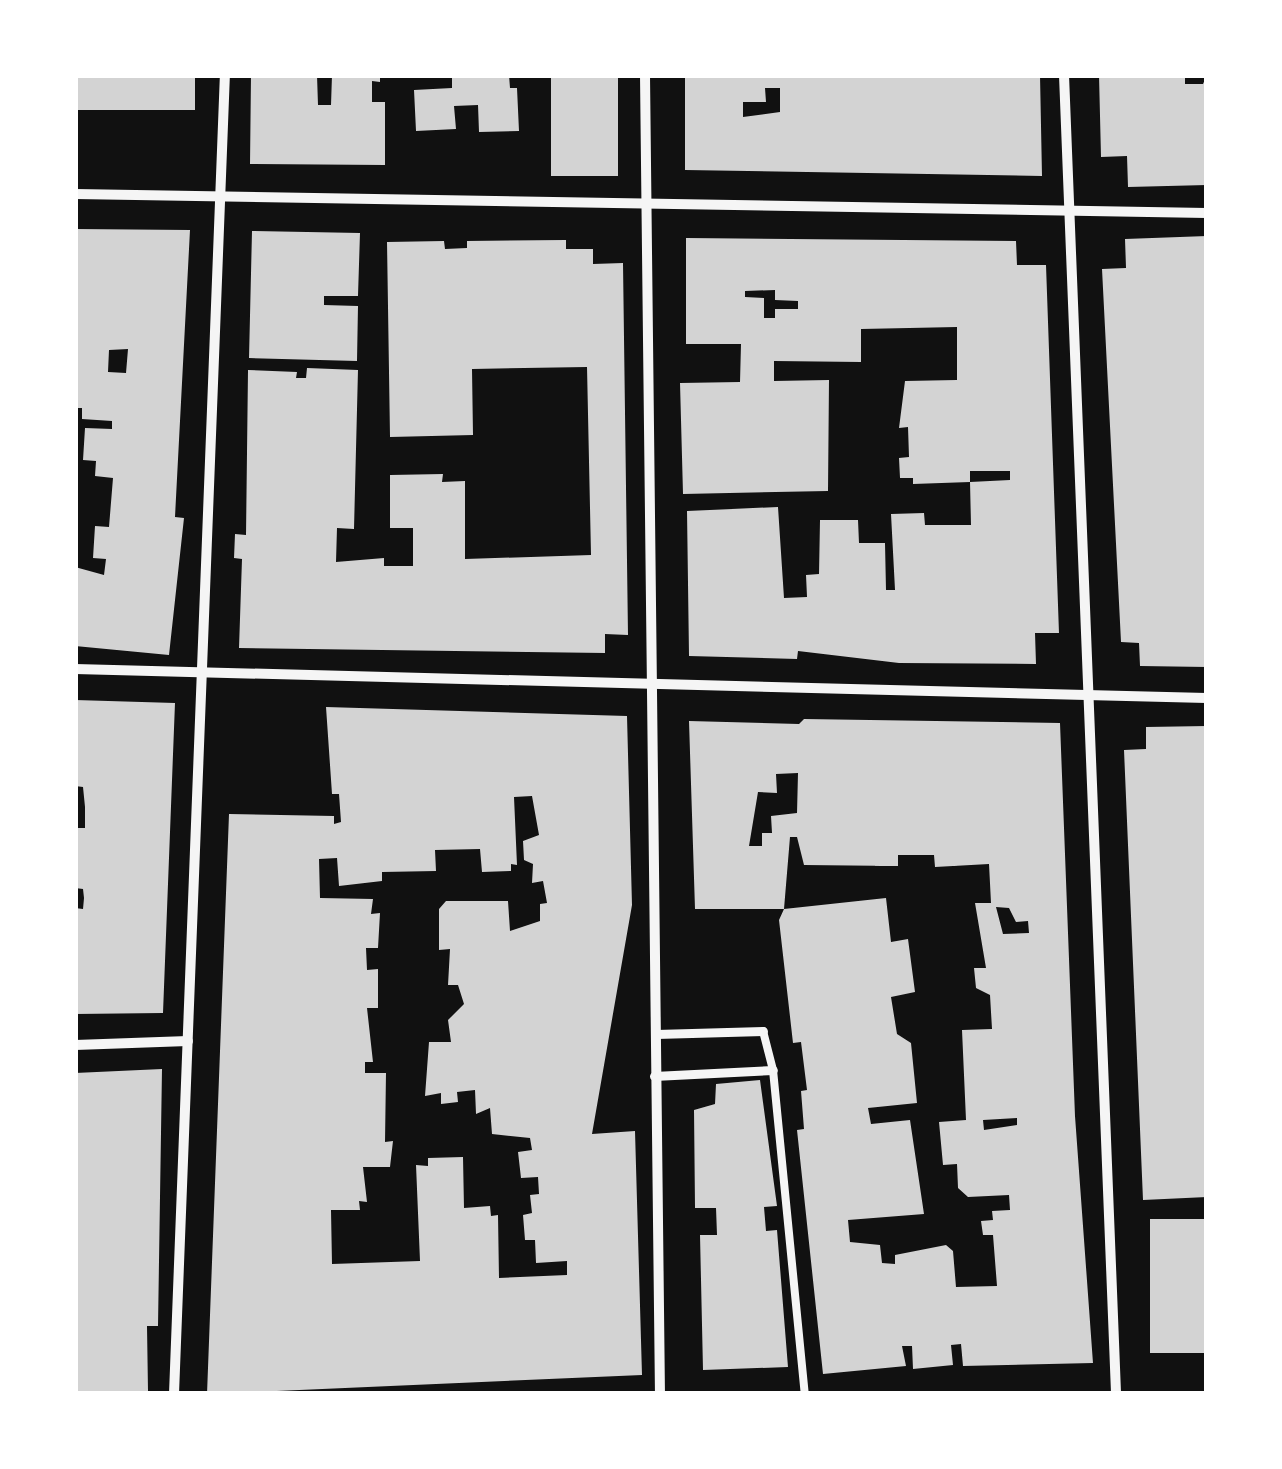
<!DOCTYPE html>
<html>
<head>
<meta charset="utf-8">
<style>
	body { margin:0 }
	#map { position:relative; width:1282px; height:1469px; overflow:hidden; background:#111; font-family:"Noto Serif",serif }
	div>[style] { position:absolute }
	.building>* { inset:0; background:#d3d3d3; transform-origin:0 0 }
	.service>* { height:8px; margin:-4px; padding:0 4px; transform-origin:4px; border-radius:4px; background:#f5f5f5 }
	.pedestrian>* { height:9px; margin:-4.5px; padding:0 4.5px; transform-origin:4.5px; border-radius:4.5px; background:#f5f5f5 }
	.minor>* { height:10px; margin:-5px; padding:0 5px; transform-origin:5px; border-radius:5px; background:#f5f5f5 }
	span { translate:-50% -50%; white-space:nowrap; text-align:center; line-height:1.15; -webkit-text-stroke:9px #fff; paint-order:stroke }
	.frame { position:absolute; inset:0; border:78px solid #fff; pointer-events:none }
</style>
</head>
<body>
<div id="map">
	<div class="building">
		<div style="left:75px;top:75px;width:120px;height:35px"></div>
		<div style="clip-path:polygon(251px 75px,317px 75px,318px 105px,331px 105px,332px 75px,380px 75px,380px 82px,372px 81px,372px 102px,385px 102px,385px 165px,250px 164px)"></div>
		<div style="clip-path:polygon(452px 75px,509px 75px,510px 88px,517px 88px,519px 131px,479px 132px,478px 105px,454px 106px,456px 129px,416px 131px,414px 90px,452px 88px)"></div>
		<div style="left:551px;top:75px;width:67px;height:101px"></div>
		<div style="clip-path:polygon(evenodd,685px 75px,1040px 75px,1042px 176px,685px 170px,685px 75px,765px 88px,780px 88px,780px 112px,743px 117px,743px 102px,766px 102px,765px 88px)"></div>
		<div style="clip-path:polygon(1099px 75px,1185px 75px,1185px 84px,1203px 84px,1207px 75px,1207px 185px,1128px 187px,1127px 156px,1101px 157px)"></div>
		<div style="clip-path:polygon(evenodd,75px 229px,190px 230px,175px 517px,184px 518px,169px 655px,75px 646px,75px 567px,104px 575px,106px 559px,93px 558px,95px 526px,109px 527px,113px 478px,95px 476px,96px 461px,83px 460px,85px 428px,112px 429px,112px 421px,82px 419px,82px 408px,75px 408px,75px 229px,128px 349px,126px 373px,108px 372px,109px 350px,128px 349px)"></div>
		<div style="clip-path:polygon(252px 231px,360px 233px,358px 296px,324px 296px,324px 305px,358px 306px,357px 361px,249px 358px)"></div>
		<div style="clip-path:polygon(1207px 236px,1207px 667px,1140px 666px,1139px 643px,1121px 642px,1102px 269px,1126px 268px,1125px 239px)"></div>
		<div style="clip-path:polygon(evenodd,686px 238px,1016px 241px,1017px 265px,1046px 265px,1059px 633px,1035px 633px,1036px 664px,899px 663px,798px 651px,797px 659px,689px 656px,687px 511px,778px 507px,784px 598px,807px 597px,806px 575px,819px 574px,820px 520px,858px 520px,859px 543px,885px 543px,886px 590px,895px 590px,891px 514px,924px 513px,925px 525px,971px 525px,970px 482px,1010px 480px,1010px 471px,970px 471px,970px 482px,913px 484px,913px 478px,900px 478px,899px 458px,909px 457px,908px 427px,899px 428px,905px 381px,957px 380px,957px 327px,861px 329px,861px 362px,774px 361px,774px 381px,829px 380px,828px 491px,683px 494px,680px 383px,740px 382px,741px 344px,686px 344px,686px 238px,775px 290px,775px 300px,798px 301px,798px 309px,775px 309px,775px 318px,764px 318px,764px 298px,745px 297px,745px 291px,775px 290px)"></div>
		<div style="clip-path:polygon(566px 240px,566px 249px,593px 249px,593px 264px,623px 263px,628px 635px,605px 634px,605px 653px,239px 648px,242px 559px,234px 558px,235px 534px,246px 535px,248px 370px,297px 372px,296px 378px,306px 378px,307px 368px,358px 370px,354px 529px,337px 528px,336px 562px,384px 558px,384px 566px,413px 566px,413px 528px,390px 528px,390px 475px,443px 474px,442px 482px,465px 481px,465px 559px,591px 555px,587px 367px,472px 369px,473px 435px,390px 437px,387px 242px,444px 241px,445px 249px,467px 248px,467px 241px)"></div>
		<div style="clip-path:polygon(75px 700px,175px 703px,163px 1013px,75px 1014px,75px 908px,83px 909px,84px 898px,83px 889px,75px 888px,75px 828px,85px 828px,85px 807px,83px 787px,75px 786px)"></div>
		<div style="clip-path:polygon(evenodd,326px 707px,627px 716px,632px 905px,592px 1134px,635px 1131px,642px 1375px,207px 1394px,229px 814px,334px 816px,334px 824px,341px 822px,339px 794px,332px 794px,326px 707px,532px 796px,539px 835px,523px 841px,524px 860px,533px 864px,532px 883px,543px 881px,547px 903px,540px 904px,540px 921px,510px 931px,508px 901px,446px 901px,439px 909px,439px 950px,450px 949px,448px 985px,458px 985px,464px 1004px,448px 1020px,451px 1042px,429px 1042px,425px 1096px,441px 1093px,441px 1104px,458px 1102px,457px 1092px,475px 1090px,476px 1114px,490px 1108px,492px 1134px,530px 1138px,532px 1150px,518px 1152px,521px 1178px,538px 1177px,539px 1194px,530px 1195px,532px 1213px,523px 1215px,525px 1240px,535px 1240px,536px 1263px,567px 1261px,567px 1275px,499px 1278px,498px 1215px,491px 1216px,490px 1206px,464px 1208px,463px 1157px,428px 1158px,428px 1166px,416px 1165px,420px 1261px,332px 1264px,331px 1210px,360px 1210px,359px 1201px,367px 1202px,363px 1167px,390px 1167px,393px 1141px,385px 1142px,386px 1073px,365px 1073px,365px 1062px,373px 1062px,367px 1008px,378px 1008px,378px 969px,367px 970px,366px 948px,378px 948px,380px 913px,371px 914px,373px 899px,320px 898px,319px 859px,337px 858px,339px 886px,382px 881px,382px 872px,436px 871px,435px 850px,480px 849px,482px 872px,511px 871px,511px 864px,517px 865px,514px 797px,532px 796px)"></div>
		<div style="clip-path:polygon(evenodd,804px 719px,1060px 723px,1075px 1116px,1093px 1363px,963px 1366px,961px 1344px,951px 1345px,953px 1365px,913px 1369px,912px 1346px,902px 1346px,906px 1366px,823px 1374px,797px 1130px,804px 1129px,801px 1091px,807px 1090px,801px 1042px,793px 1043px,779px 920px,784px 909px,886px 898px,891px 942px,908px 939px,915px 992px,891px 997px,897px 1034px,911px 1043px,917px 1103px,868px 1108px,871px 1124px,910px 1120px,924px 1214px,848px 1220px,850px 1242px,880px 1245px,882px 1263px,895px 1264px,895px 1255px,946px 1245px,953px 1251px,956px 1287px,997px 1286px,993px 1235px,983px 1235px,981px 1221px,993px 1220px,992px 1211px,1010px 1210px,1009px 1195px,968px 1197px,958px 1188px,957px 1164px,943px 1165px,939px 1122px,966px 1120px,962px 1030px,992px 1029px,990px 995px,976px 988px,974px 968px,986px 968px,975px 903px,991px 903px,989px 864px,935px 867px,934px 855px,898px 855px,898px 866px,804px 865px,797px 837px,790px 837px,784px 909px,695px 909px,689px 721px,799px 724px,804px 719px,798px 773px,797px 813px,771px 816px,772px 833px,762px 833px,762px 846px,749px 846px,758px 792px,777px 793px,776px 774px,798px 773px,804px 719px,996px 907px,1009px 908px,1016px 922px,1028px 921px,1029px 933px,1003px 934px,996px 907px,804px 719px,1017px 1118px,1017px 1125px,984px 1130px,983px 1120px,1017px 1118px)"></div>
		<div style="clip-path:polygon(1207px 726px,1207px 1197px,1143px 1200px,1124px 750px,1146px 749px,1146px 727px)"></div>
		<div style="clip-path:polygon(162px 1069px,158px 1326px,147px 1326px,148px 1391px,75px 1393px,75px 1073px)"></div>
		<div style="clip-path:polygon(760px 1080px,777px 1206px,764px 1207px,766px 1231px,777px 1230px,788px 1367px,703px 1370px,700px 1235px,717px 1235px,716px 1208px,695px 1208px,694px 1110px,715px 1104px,716px 1084px)"></div>
		<div style="left:1207px;top:1219px;width:134px;height:57px;rotate:90deg"></div>
	</div>
	<div class="service">
		<div style="left:763px;top:1031px;width:40px;rotate:75.6deg"></div>
		<div style="left:773px;top:1070px;width:326px;rotate:84.4deg"></div>
	</div>
	<div class="pedestrian">
		<div style="left:656px;top:1034px;width:107px;rotate:-1.6deg"></div>
		<div style="left:654px;top:1076px;width:119px;rotate:-2.9deg"></div>
	</div>
	<div class="minor">
		<div style="left:645px;top:75px;width:1319px;rotate:89.35deg"></div>
		<div style="left:1064px;top:75px;width:1320px;rotate:87.74deg"></div>
		<div style="left:75px;top:194px;width:1132px;rotate:0.96deg"></div>
		<div style="left:75px;top:669px;width:1132px;rotate:1.47deg"></div>
		<div style="left:75px;top:1045px;width:113px;rotate:-2deg"></div>
		<div style="left:174px;top:1394px;width:1320px;rotate:-87.79deg"></div>
	</div>
	<div class="frame"></div>
</div>
</body>
</html>
